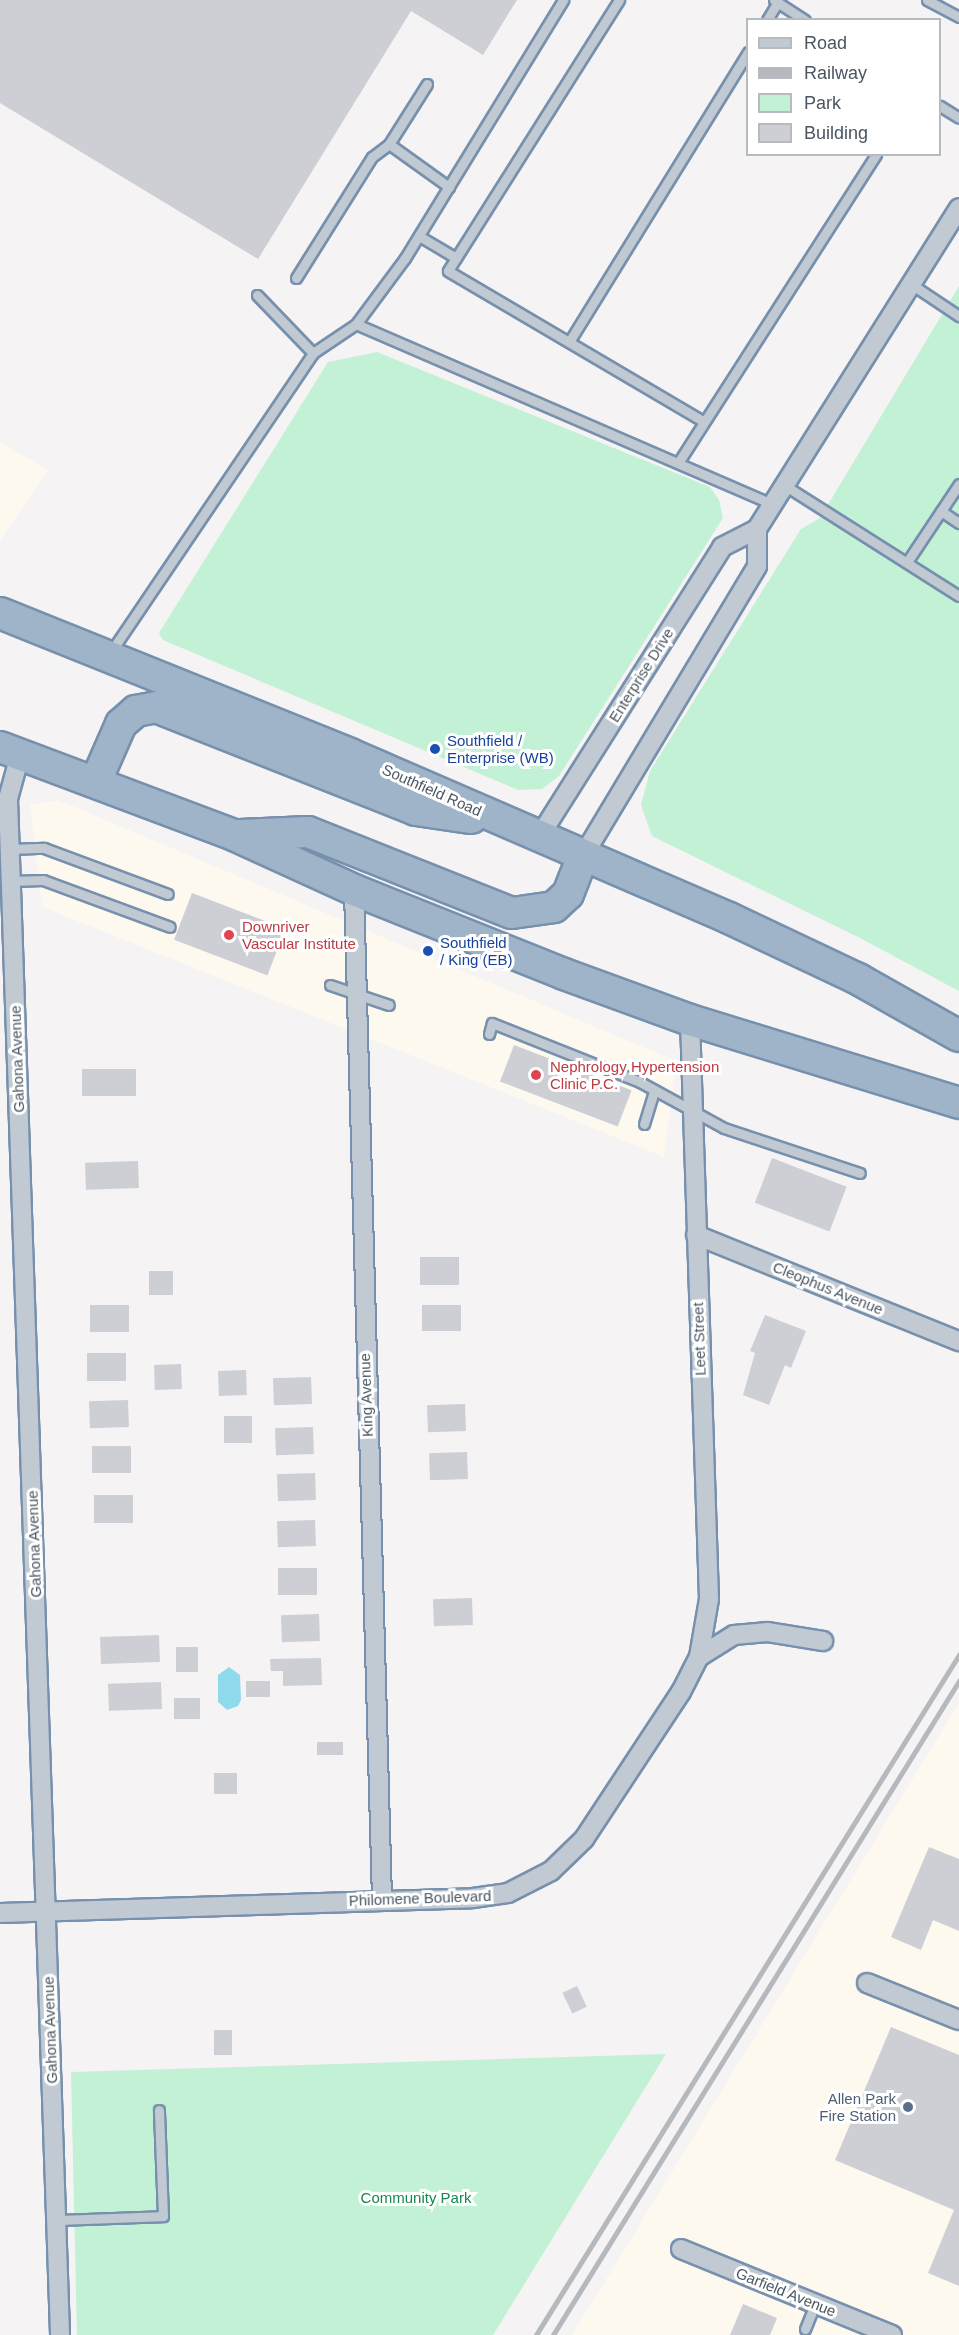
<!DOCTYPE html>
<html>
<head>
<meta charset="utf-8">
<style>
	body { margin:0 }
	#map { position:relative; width:959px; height:2335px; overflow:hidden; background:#f5f3f3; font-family:Arial,sans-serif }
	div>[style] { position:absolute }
	.commercial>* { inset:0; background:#fdf9ef }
	.green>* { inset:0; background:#c3f1d5 }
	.water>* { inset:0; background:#90daee }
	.building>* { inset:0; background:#cdcfd5; transform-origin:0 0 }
	.roads { filter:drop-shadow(2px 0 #7690ad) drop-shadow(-2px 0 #7690ad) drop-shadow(0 2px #7690ad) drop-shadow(0 -2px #7690ad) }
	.service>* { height:9px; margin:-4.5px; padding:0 4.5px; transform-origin:4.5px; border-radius:4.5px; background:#c1cad2 }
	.minor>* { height:18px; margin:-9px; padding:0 9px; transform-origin:9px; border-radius:9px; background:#c1cad2 }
	.trunk>* { height:30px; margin:-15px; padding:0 15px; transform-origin:15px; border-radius:15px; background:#9fb4c9 }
	.rail>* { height:4.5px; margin:-2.25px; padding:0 2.25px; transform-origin:2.25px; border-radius:2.25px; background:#b5b8bd }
	.dots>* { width:16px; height:16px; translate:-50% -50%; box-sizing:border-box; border:3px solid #fff; border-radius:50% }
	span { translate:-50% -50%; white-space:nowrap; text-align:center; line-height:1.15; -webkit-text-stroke:6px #fff; paint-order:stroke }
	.street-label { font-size:15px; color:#4a5661 }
	.transit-label { font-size:15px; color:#164399 }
	.left { translate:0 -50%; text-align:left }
	.health-label { font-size:15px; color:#be3a42 }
	.service-label { font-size:15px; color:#4e5e75 }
	.right { translate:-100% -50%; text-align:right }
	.park-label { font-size:15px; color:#17864f }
	.legend { position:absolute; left:746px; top:18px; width:195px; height:138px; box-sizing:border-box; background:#fff; border:2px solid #b7bbc0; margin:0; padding:8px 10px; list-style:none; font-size:18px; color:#4a5661 }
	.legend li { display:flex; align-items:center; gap:12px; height:30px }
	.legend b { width:30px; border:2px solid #b7bbc0 }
</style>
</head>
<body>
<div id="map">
	<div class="commercial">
		<div style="clip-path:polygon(0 442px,48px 470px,0 541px)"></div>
		<div style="clip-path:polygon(58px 800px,676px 1061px,664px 1157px,42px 907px,30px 805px)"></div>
		<div style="clip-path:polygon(959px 1703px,959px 2335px,572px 2335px)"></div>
	</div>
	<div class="green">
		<div style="clip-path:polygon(959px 286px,959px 991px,860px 938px,652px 836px,641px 805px,650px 771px,801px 529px,820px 518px)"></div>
		<div style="clip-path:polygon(377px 352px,710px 487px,719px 500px,723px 518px,559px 776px,542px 789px,518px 790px,163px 640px,159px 633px,328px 362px)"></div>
		<div style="clip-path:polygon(666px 2054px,493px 2335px,77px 2335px,71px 2072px)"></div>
	</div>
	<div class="water">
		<div style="clip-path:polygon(229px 1667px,240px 1675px,241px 1700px,238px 1706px,227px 1710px,218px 1702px,218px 1675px)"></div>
	</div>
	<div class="building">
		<div style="clip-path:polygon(0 0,517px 0,483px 55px,411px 11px,258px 259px,0 103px)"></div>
		<div style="left:192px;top:893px;width:100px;height:50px;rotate:21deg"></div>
		<div style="left:514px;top:1045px;width:126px;height:39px;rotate:21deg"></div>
		<div style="left:136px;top:1069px;width:27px;height:54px;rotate:90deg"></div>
		<div style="left:772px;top:1158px;width:80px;height:48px;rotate:21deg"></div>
		<div style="left:138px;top:1161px;width:27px;height:53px;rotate:88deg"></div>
		<div style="left:420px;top:1257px;width:39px;height:28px"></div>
		<div style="left:173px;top:1271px;width:24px;height:24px;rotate:90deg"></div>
		<div style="left:129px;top:1305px;width:27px;height:39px;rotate:90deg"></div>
		<div style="left:461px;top:1305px;width:26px;height:39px;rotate:90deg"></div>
		<div style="clip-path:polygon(765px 1315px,806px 1331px,791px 1368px,785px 1365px,769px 1405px,743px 1395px,755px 1353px,750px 1351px)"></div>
		<div style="left:87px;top:1353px;width:39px;height:28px"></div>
		<div style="left:181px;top:1364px;width:25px;height:27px;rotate:88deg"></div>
		<div style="left:246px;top:1370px;width:25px;height:28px;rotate:88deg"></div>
		<div style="left:311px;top:1377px;width:27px;height:38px;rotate:88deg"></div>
		<div style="left:128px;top:1400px;width:27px;height:39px;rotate:88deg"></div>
		<div style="left:465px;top:1404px;width:27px;height:38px;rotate:88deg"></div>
		<div style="left:224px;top:1416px;width:28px;height:27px"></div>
		<div style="left:313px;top:1427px;width:27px;height:38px;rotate:88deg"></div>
		<div style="left:131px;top:1446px;width:27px;height:39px;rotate:90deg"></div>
		<div style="left:467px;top:1452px;width:27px;height:38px;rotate:88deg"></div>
		<div style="left:315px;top:1473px;width:27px;height:38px;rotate:88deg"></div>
		<div style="left:94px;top:1495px;width:39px;height:28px"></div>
		<div style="left:315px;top:1520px;width:26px;height:38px;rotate:88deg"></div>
		<div style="left:317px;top:1568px;width:27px;height:39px;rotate:90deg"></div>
		<div style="left:472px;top:1598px;width:27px;height:39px;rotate:88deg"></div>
		<div style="left:319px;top:1614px;width:27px;height:38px;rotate:88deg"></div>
		<div style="left:159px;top:1635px;width:27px;height:59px;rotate:88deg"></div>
		<div style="left:176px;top:1647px;width:22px;height:25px"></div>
		<div style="clip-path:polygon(321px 1658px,322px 1685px,283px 1686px,283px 1671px,271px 1671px,270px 1659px)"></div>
		<div style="left:246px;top:1681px;width:24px;height:16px"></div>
		<div style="left:161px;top:1682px;width:27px;height:53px;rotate:88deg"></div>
		<div style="left:174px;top:1698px;width:26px;height:21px"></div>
		<div style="left:317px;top:1742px;width:26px;height:13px"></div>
		<div style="left:214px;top:1773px;width:23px;height:21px"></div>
		<div style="clip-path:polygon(929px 1847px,959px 1859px,959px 1931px,933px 1920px,921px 1950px,891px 1937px)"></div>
		<div style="left:577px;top:1986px;width:23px;height:16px;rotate:65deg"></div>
		<div style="clip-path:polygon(891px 2027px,959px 2055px,959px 2286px,928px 2273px,954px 2210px,835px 2160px)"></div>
		<div style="left:214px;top:2030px;width:18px;height:25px"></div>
		<div style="clip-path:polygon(743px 2304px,777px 2318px,770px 2335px,730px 2335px)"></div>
	</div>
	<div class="roads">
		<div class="service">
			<div style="left:619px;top:0;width:320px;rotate:122.3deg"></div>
			<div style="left:448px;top:271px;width:297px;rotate:30.5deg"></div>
			<div style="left:774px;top:0;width:37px;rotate:33deg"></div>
			<div style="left:927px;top:0;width:36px;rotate:28deg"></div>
			<div style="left:767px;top:20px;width:21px;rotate:-59deg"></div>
			<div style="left:427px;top:84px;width:71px;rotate:122.3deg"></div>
			<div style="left:389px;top:144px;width:74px;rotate:35.6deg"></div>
			<div style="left:940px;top:106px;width:22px;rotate:32deg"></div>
			<div style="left:419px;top:236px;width:43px;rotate:30.7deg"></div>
			<div style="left:296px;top:278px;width:143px;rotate:-57.9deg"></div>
			<div style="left:372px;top:157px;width:21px;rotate:-37deg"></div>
			<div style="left:911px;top:284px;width:58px;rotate:33.7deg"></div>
			<div style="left:257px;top:295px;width:81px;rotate:46deg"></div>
			<div style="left:356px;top:324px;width:453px;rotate:23.4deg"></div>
			<div style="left:569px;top:342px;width:341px;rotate:-58.3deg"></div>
			<div style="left:678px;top:463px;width:367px;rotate:-57.3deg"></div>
			<div style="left:784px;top:485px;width:207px;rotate:32.4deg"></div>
			<div style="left:941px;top:511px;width:22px;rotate:34deg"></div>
			<div style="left:907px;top:562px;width:94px;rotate:-56.3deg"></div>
			<div style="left:110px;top:653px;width:362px;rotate:-55.9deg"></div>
			<div style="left:313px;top:353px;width:52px;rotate:-34deg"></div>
			<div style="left:356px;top:324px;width:82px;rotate:-53.4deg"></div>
			<div style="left:405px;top:258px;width:303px;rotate:-58.5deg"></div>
			<div style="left:10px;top:849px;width:34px;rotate:-2deg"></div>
			<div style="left:44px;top:848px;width:132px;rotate:20.4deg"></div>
			<div style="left:11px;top:881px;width:32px;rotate:-2deg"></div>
			<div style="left:43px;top:880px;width:135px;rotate:20.3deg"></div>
			<div style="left:330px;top:985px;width:62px;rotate:18.7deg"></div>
			<div style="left:489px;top:1034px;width:11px;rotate:-75deg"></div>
			<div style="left:492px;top:1023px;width:159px;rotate:21.7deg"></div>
			<div style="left:640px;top:1082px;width:96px;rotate:28.7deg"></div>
			<div style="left:724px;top:1128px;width:143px;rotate:18.3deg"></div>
			<div style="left:644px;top:1124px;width:34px;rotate:-73deg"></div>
			<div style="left:56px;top:2220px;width:107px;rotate:-2.1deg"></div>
			<div style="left:163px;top:2216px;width:106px;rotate:-92.2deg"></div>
			<div style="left:805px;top:2329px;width:27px;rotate:-68deg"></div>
		</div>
		<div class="minor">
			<div style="left:20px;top:755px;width:46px;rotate:105.3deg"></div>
			<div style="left:8px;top:799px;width:1537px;rotate:88.06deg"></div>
			<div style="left:539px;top:837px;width:343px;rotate:-57.7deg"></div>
			<div style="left:722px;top:547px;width:39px;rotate:-27deg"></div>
			<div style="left:757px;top:529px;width:379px;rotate:-57.8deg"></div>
			<div style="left:583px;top:856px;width:338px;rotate:-59deg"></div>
			<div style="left:757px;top:566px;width:37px;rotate:-90deg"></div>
			<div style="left:354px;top:890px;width:1010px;rotate:88.41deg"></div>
			<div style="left:690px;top:1020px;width:579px;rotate:88.12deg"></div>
			<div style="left:709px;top:1599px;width:59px;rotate:99.8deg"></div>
			<div style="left:696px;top:1235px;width:284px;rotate:22deg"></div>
			<div style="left:0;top:1913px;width:473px;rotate:-1.8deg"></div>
			<div style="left:473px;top:1898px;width:35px;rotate:-8deg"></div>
			<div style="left:508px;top:1893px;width:48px;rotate:-27.1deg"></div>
			<div style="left:551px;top:1871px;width:46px;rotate:-44.1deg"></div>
			<div style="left:584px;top:1839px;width:176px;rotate:-56.6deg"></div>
			<div style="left:681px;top:1692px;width:39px;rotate:-63deg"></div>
			<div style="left:699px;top:1657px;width:41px;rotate:-32.2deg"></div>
			<div style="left:734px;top:1635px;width:34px;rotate:-5deg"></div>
			<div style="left:768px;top:1632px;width:56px;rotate:9.3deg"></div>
			<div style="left:867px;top:1983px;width:99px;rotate:21.9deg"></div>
			<div style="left:681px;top:2249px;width:228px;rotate:22.2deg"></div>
		</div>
		<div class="trunk">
			<div style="left:0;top:613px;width:377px;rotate:21.9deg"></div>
			<div style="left:350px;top:754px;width:413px;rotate:23.4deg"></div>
			<div style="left:729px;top:918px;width:143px;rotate:25.3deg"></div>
			<div style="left:858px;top:979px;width:116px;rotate:29.4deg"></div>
			<div style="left:0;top:747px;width:250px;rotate:20.6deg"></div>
			<div style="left:234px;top:835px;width:132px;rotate:24.6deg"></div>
			<div style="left:354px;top:890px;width:226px;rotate:21.8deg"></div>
			<div style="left:564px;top:974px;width:134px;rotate:20.1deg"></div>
			<div style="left:690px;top:1020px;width:282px;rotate:17.1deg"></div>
			<div style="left:96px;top:781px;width:62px;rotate:-66.3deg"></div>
			<div style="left:121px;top:724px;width:20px;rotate:-41deg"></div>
			<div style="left:136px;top:711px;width:20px;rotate:-11deg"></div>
			<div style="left:156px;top:707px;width:280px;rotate:21.6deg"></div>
			<div style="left:416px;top:810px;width:56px;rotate:8.3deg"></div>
			<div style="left:240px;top:835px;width:68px;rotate:-2.5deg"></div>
			<div style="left:308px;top:832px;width:219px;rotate:21.7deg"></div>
			<div style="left:512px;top:913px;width:42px;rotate:-8.1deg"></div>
			<div style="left:554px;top:907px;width:19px;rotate:-43deg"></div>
			<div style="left:568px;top:894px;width:41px;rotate:-68.5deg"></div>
		</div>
	</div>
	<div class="rail">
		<div style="left:536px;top:2335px;width:801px;rotate:-58.12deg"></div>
		<div style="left:553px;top:2335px;width:770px;rotate:-58.17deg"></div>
	</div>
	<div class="dots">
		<div style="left:435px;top:749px;background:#1a4fb4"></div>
		<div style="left:229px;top:935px;background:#e0444e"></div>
		<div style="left:428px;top:951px;background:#1a4fb4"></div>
		<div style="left:536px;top:1075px;background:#e0444e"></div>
		<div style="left:908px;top:2107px;background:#5c6f8a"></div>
	</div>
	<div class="street-label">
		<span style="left:641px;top:675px;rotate:-58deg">Enterprise Drive</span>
		<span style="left:432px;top:790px;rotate:24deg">Southfield Road</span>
		<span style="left:17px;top:1059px;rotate:-92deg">Gahona Avenue</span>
		<span style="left:828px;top:1288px;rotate:22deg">Cleophus Avenue</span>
		<span style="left:699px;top:1339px;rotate:-92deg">Leet Street</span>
		<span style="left:366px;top:1395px;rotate:-92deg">King Avenue</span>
		<span style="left:34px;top:1544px;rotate:-92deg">Gahona Avenue</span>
		<span style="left:420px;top:1898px;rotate:-2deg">Philomene Boulevard</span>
		<span style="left:50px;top:2030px;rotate:-92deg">Gahona Avenue</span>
		<span style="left:786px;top:2292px;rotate:22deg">Garfield Avenue</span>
	</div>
	<div class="transit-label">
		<span class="left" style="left:447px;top:749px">Southfield /<br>Enterprise (WB)</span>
		<span class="left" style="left:440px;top:951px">Southfield<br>/ King (EB)</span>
	</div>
	<div class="health-label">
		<span class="left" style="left:242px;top:935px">Downriver<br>Vascular Institute</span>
		<span class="left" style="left:550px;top:1075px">Nephrology Hypertension<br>Clinic P.C.</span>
	</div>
	<div class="service-label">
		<span class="right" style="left:896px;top:2107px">Allen Park<br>Fire Station</span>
	</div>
	<div class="park-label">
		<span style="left:416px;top:2198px">Community Park</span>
	</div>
	<ul class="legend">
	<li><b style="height:8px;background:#c1cad2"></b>Road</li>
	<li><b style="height:8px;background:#b5b8bd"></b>Railway</li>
	<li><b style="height:16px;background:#c3f1d5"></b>Park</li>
	<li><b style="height:16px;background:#cdcfd5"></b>Building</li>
	</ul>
</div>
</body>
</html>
